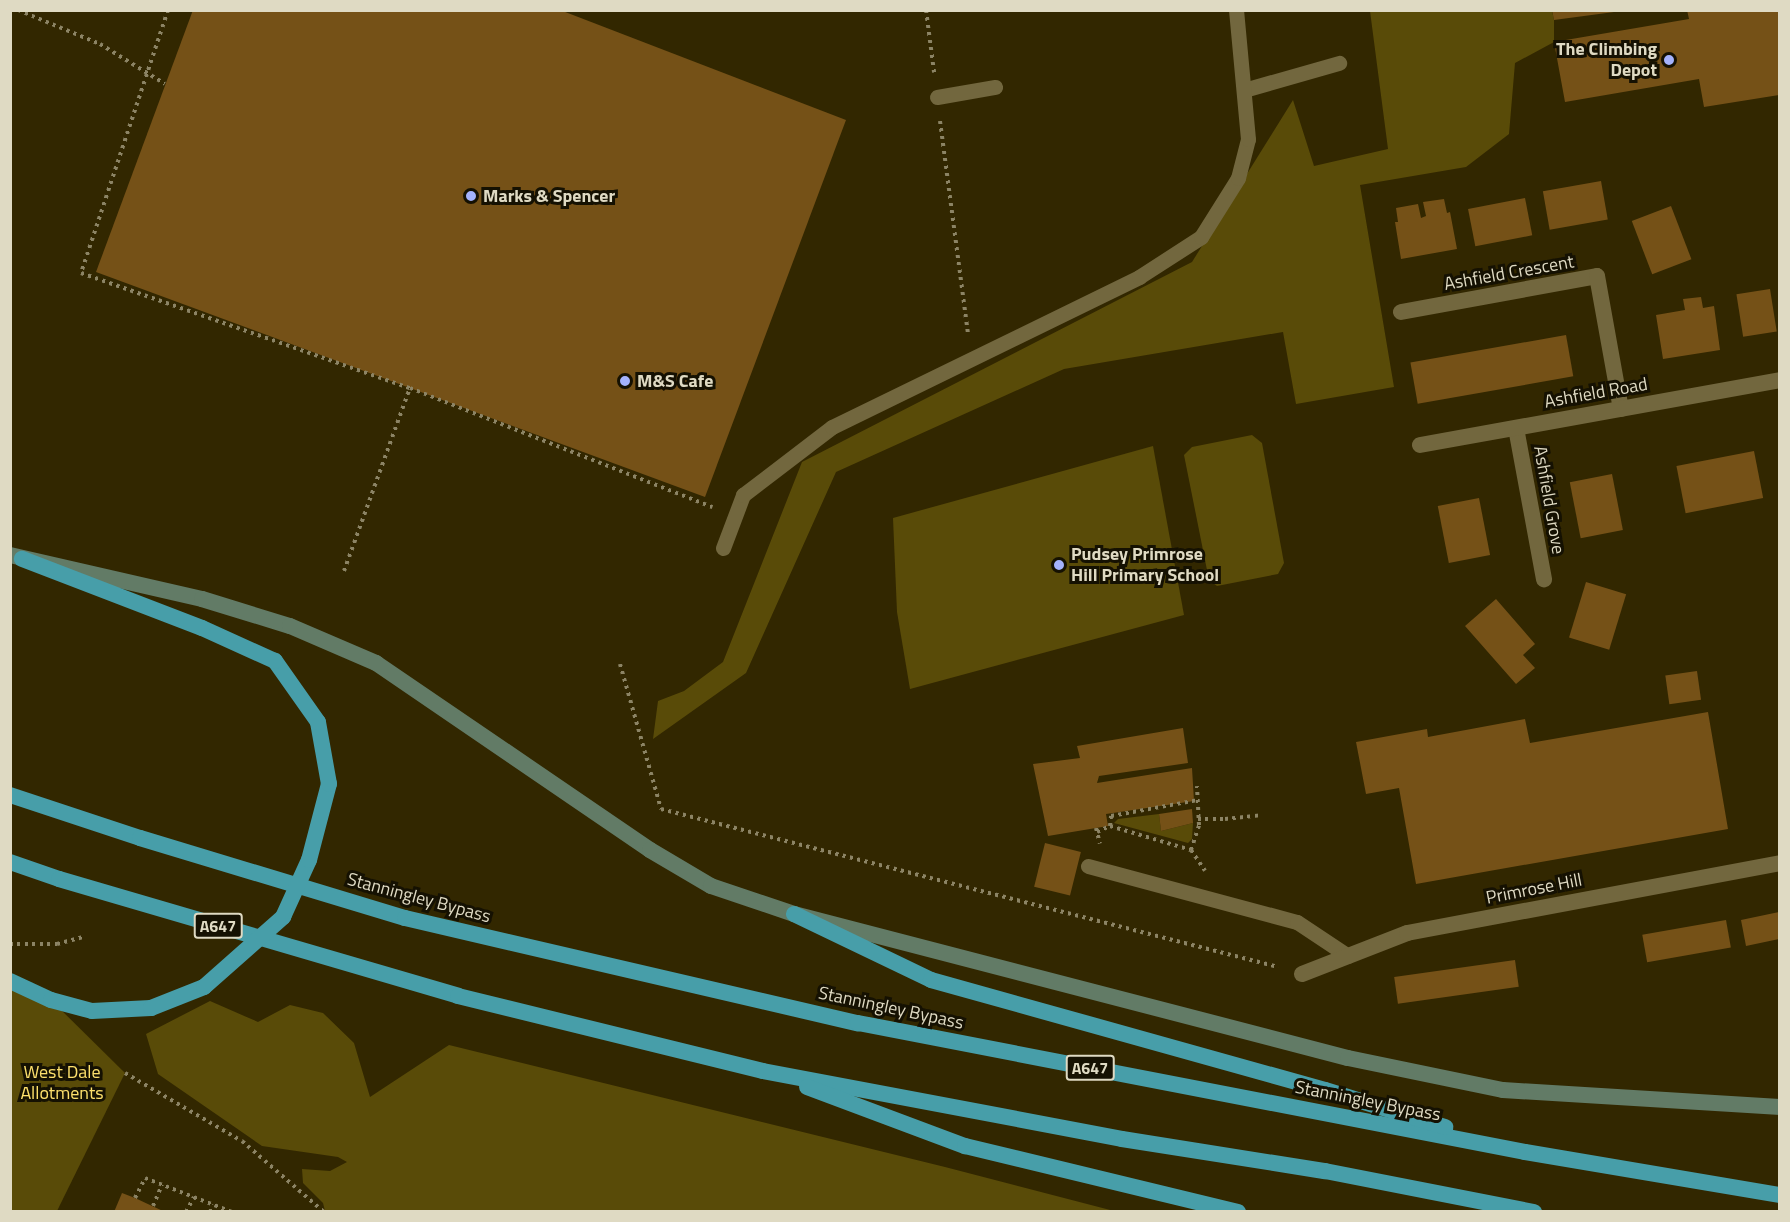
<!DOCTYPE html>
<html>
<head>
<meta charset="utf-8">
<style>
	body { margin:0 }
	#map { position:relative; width:1790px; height:1222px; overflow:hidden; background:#322700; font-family:"Titillium Web",sans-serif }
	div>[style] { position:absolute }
	.green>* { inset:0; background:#594b08 }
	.building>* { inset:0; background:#755117; transform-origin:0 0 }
	.path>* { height:4px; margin-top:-2px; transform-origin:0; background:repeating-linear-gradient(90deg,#8c8465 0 3px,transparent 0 7.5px) }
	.service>* { height:15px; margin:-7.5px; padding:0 7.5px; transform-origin:7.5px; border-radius:7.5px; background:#72673e }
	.minor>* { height:16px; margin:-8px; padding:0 8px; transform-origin:8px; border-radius:8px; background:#72673e }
	.secondary>* { height:16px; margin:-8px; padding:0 8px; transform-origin:8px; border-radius:8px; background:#627b66 }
	.trunk>* { height:16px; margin:-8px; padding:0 8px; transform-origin:8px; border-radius:8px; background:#479ea9 }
	.dots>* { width:16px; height:16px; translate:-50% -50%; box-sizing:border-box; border:3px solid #151102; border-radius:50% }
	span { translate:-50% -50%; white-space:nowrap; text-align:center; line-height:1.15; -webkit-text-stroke:6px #151102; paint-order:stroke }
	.shield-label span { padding:2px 4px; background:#151102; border:2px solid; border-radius:4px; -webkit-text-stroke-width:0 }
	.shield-label { font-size:16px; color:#dfdac3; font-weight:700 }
	.poi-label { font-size:18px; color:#dfdac3; font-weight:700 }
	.right { translate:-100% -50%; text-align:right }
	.left { translate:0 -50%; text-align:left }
	.street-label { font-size:18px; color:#dfdac3 }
	.park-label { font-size:18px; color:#fde06c }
	.frame { position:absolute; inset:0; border:12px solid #dfdac3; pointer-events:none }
</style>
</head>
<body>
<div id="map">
	<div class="green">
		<div style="clip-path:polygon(1370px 11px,1552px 11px,1554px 20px,1554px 42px,1515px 63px,1509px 134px,1466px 167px,1360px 185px,1394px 387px,1296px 404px,1283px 332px,1064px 369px,836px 472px,746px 673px,653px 739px,658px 701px,684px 691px,723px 662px,802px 462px,1192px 262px,1293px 100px,1314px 166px,1388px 149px)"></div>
		<div style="clip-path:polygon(1252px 435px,1262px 443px,1284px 563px,1278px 574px,1217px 586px,1209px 580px,1184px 455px,1192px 447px)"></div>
		<div style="clip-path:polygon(1153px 446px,1184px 615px,910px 689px,897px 612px,893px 518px)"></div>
		<div style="clip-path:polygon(1159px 814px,1161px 831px,1193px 823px,1192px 839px,1188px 843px,1114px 823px,1118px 819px)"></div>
		<div style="clip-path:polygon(10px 981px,51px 1000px,125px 1073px,57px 1211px,11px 1211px)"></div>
		<div style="clip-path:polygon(210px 1001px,258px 1022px,290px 1005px,323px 1013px,354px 1043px,370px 1097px,449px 1045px,945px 1167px,1114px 1211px,325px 1211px,323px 1203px,303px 1183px,302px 1169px,330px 1171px,347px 1162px,338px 1157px,262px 1146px,158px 1074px,146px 1034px)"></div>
	</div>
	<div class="building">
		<div style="clip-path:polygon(193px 10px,560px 10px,846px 120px,705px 497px,96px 272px)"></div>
		<div style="clip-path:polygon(1552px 10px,1614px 10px,1614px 12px,1554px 20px)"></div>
		<div style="clip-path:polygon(1687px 10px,1779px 10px,1779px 95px,1704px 107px,1699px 79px,1565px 102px,1554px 42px,1689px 19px)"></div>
		<div style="left:1601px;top:181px;width:39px;height:59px;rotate:80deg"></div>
		<div style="left:1525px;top:198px;width:38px;height:58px;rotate:79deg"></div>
		<div style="clip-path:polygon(1444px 199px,1447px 213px,1450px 212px,1457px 249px,1401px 259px,1395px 222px,1398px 222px,1396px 208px,1418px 204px,1421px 218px,1426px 216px,1423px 202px)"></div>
		<div style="left:1671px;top:206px;width:57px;height:42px;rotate:69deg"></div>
		<div style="left:1770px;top:289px;width:43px;height:34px;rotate:81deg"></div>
		<div style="clip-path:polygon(1701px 297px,1703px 308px,1714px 306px,1720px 350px,1663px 359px,1656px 315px,1685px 310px,1683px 299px)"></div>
		<div style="left:1566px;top:335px;width:42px;height:158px;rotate:80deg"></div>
		<div style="left:1754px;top:451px;width:48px;height:79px;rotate:79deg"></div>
		<div style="left:1612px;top:474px;width:57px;height:43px;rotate:79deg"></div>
		<div style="left:1479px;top:498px;width:58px;height:42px;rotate:79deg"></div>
		<div style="left:1586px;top:582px;width:42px;height:58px;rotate:17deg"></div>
		<div style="clip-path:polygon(1496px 599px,1535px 644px,1523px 655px,1535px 668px,1516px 684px,1465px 626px)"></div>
		<div style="left:1697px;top:671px;width:29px;height:32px;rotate:82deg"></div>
		<div style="clip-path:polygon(1708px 712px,1728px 829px,1416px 884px,1399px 788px,1366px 794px,1356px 742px,1427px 729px,1428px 737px,1525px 719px,1530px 743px)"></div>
		<div style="clip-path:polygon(1183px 728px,1188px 763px,1099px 776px,1097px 783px,1192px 768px,1194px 801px,1106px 814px,1108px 826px,1048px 836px,1033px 764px,1080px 758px,1077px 746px)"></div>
		<div style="clip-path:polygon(1192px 809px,1193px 823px,1161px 831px,1159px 814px)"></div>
		<div style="left:1045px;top:843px;width:37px;height:45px;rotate:14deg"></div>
		<div style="clip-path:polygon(1779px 912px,1779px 939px,1746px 946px,1741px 920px)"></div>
		<div style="left:1726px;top:920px;width:28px;height:85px;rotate:80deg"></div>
		<div style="left:1515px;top:960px;width:27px;height:122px;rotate:82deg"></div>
		<div style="clip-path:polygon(122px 1193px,135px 1198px,165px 1212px,114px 1212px)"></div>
	</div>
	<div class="path">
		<div style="left:18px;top:10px;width:89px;rotate:22.5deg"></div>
		<div style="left:100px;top:44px;width:76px;rotate:31.6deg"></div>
		<div style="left:168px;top:10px;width:277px;rotate:108.3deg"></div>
		<div style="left:81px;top:273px;width:349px;rotate:19.3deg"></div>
		<div style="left:410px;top:388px;width:325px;rotate:21.5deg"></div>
		<div style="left:926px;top:10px;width:63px;rotate:82.6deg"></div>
		<div style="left:940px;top:121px;width:215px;rotate:82.5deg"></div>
		<div style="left:344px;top:571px;width:195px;rotate:-70.2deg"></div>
		<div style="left:620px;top:664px;width:151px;rotate:74.2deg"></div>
		<div style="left:661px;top:809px;width:637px;rotate:14.36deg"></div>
		<div style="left:1198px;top:819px;width:27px"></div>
		<div style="left:1225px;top:819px;width:37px;rotate:-6deg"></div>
		<div style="left:1110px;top:826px;width:10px;rotate:-84deg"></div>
		<div style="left:1111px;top:816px;width:88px;rotate:-10.4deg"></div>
		<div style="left:1096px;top:828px;width:16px;rotate:76deg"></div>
		<div style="left:1097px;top:832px;width:14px;rotate:-25deg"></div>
		<div style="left:1110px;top:826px;width:84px;rotate:16.5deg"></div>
		<div style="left:1191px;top:850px;width:25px;rotate:56deg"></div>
		<div style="left:1191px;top:850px;width:26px;rotate:-72deg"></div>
		<div style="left:1199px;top:825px;width:39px;rotate:-93deg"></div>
		<div style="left:10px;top:944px;width:47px"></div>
		<div style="left:57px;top:944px;width:27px;rotate:-15deg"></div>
		<div style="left:125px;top:1073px;width:135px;rotate:30.2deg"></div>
		<div style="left:242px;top:1141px;width:108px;rotate:40.9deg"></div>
		<div style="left:135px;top:1198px;width:22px;rotate:-63deg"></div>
		<div style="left:145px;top:1178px;width:93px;rotate:21.3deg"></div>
		<div style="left:153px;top:1206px;width:23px;rotate:-67deg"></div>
		<div style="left:186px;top:1212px;width:17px;rotate:-62deg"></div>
		<div style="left:210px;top:1212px;width:8px;rotate:-67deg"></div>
	</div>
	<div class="service">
		<div style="left:1244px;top:90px;width:99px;rotate:-15.9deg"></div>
		<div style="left:937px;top:97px;width:59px;rotate:-9.8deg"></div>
		<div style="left:723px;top:548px;width:57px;rotate:-69.3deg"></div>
		<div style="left:743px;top:495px;width:112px;rotate:-37.4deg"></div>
		<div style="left:832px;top:427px;width:342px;rotate:-26deg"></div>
		<div style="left:1139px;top:277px;width:74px;rotate:-32.8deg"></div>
		<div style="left:1201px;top:237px;width:70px;rotate:-57.9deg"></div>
		<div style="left:1238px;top:178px;width:40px;rotate:-75.6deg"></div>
		<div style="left:1248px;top:139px;width:130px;rotate:-95.3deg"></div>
		<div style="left:1088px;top:866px;width:216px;rotate:15deg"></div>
		<div style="left:1297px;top:922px;width:61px;rotate:33.7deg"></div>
	</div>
	<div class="minor">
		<div style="left:1401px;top:312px;width:199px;rotate:-10.4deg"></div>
		<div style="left:1597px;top:276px;width:135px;rotate:79.8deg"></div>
		<div style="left:1516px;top:428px;width:154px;rotate:79.5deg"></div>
		<div style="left:1420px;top:445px;width:366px;rotate:-10.2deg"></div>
		<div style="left:1302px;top:974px;width:113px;rotate:-21.3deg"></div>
		<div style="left:1407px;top:933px;width:380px;rotate:-10.6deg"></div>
	</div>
	<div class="secondary">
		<div style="left:10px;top:555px;width:197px;rotate:12.9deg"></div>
		<div style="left:202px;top:599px;width:92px;rotate:17.1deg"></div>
		<div style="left:290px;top:626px;width:94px;rotate:23.3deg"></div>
		<div style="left:376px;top:663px;width:332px;rotate:34.3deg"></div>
		<div style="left:650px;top:850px;width:71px;rotate:30.5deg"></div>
		<div style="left:711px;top:886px;width:88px;rotate:18.6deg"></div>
		<div style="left:794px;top:914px;width:572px;rotate:14.57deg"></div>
		<div style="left:1348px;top:1058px;width:158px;rotate:11.7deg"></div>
		<div style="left:1503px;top:1090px;width:278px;rotate:3.5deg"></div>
	</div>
	<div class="trunk">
		<div style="left:10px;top:795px;width:137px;rotate:18.3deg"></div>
		<div style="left:140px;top:838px;width:277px;rotate:16.8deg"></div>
		<div style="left:405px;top:918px;width:465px;rotate:13.1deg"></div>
		<div style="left:858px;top:1023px;width:679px;rotate:10.95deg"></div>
		<div style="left:1525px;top:1152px;width:259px;rotate:9.6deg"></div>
		<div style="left:10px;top:862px;width:52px;rotate:19.1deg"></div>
		<div style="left:59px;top:879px;width:416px;rotate:16.3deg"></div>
		<div style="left:458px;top:996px;width:314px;rotate:13.8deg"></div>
		<div style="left:763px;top:1071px;width:365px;rotate:10.7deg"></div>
		<div style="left:1122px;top:1139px;width:206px;rotate:9deg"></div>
		<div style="left:1325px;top:1171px;width:213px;rotate:11.1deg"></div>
		<div style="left:794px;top:914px;width:152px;rotate:25.7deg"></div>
		<div style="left:931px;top:980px;width:409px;rotate:15.6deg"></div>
		<div style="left:1325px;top:1090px;width:126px;rotate:17.1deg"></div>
		<div style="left:10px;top:981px;width:45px;rotate:24.9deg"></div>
		<div style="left:51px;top:1000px;width:42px;rotate:15deg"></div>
		<div style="left:92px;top:1011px;width:59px;rotate:-2.9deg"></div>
		<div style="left:151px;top:1008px;width:57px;rotate:-21.6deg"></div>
		<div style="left:204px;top:987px;width:106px;rotate:-41.5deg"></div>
		<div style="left:283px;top:917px;width:63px;rotate:-65.5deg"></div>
		<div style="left:309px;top:860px;width:79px;rotate:-75.3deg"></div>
		<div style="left:329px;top:784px;width:63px;rotate:-100.1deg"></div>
		<div style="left:318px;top:722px;width:75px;rotate:-125.2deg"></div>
		<div style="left:275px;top:661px;width:80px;rotate:-155.7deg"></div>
		<div style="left:202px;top:628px;width:193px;rotate:-159deg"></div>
		<div style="left:807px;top:1087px;width:169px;rotate:20.5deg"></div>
		<div style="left:965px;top:1146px;width:281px;rotate:13.6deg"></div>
	</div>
	<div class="dots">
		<div style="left:1669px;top:60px;background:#a4b2fc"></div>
		<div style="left:471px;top:196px;background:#a4b2fc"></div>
		<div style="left:625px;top:381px;background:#a4b2fc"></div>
		<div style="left:1059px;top:565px;background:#a4b2fc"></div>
	</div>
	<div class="shield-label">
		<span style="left:218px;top:926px">A647</span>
		<span style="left:1090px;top:1068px">A647</span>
	</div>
	<div class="poi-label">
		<span class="right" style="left:1657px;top:60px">The Climbing<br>Depot</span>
		<span class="left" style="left:483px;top:196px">Marks &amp; Spencer</span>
		<span class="left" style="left:637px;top:381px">M&amp;S Cafe</span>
		<span class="left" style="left:1071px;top:565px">Pudsey Primrose<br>Hill Primary School</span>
	</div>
	<div class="street-label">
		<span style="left:1509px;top:273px;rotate:-10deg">Ashfield Crescent</span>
		<span style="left:1596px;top:393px;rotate:-10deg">Ashfield Road</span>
		<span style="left:1549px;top:500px;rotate:80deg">Ashfield Grove</span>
		<span style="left:1534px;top:889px;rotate:-11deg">Primrose Hill</span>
		<span style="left:419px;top:898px;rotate:15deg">Stanningley Bypass</span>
		<span style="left:891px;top:1008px;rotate:12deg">Stanningley Bypass</span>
		<span style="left:1368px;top:1101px;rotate:11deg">Stanningley Bypass</span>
	</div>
	<div class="park-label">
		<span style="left:62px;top:1083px">West Dale<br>Allotments</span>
	</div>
	<div class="frame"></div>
</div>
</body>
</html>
